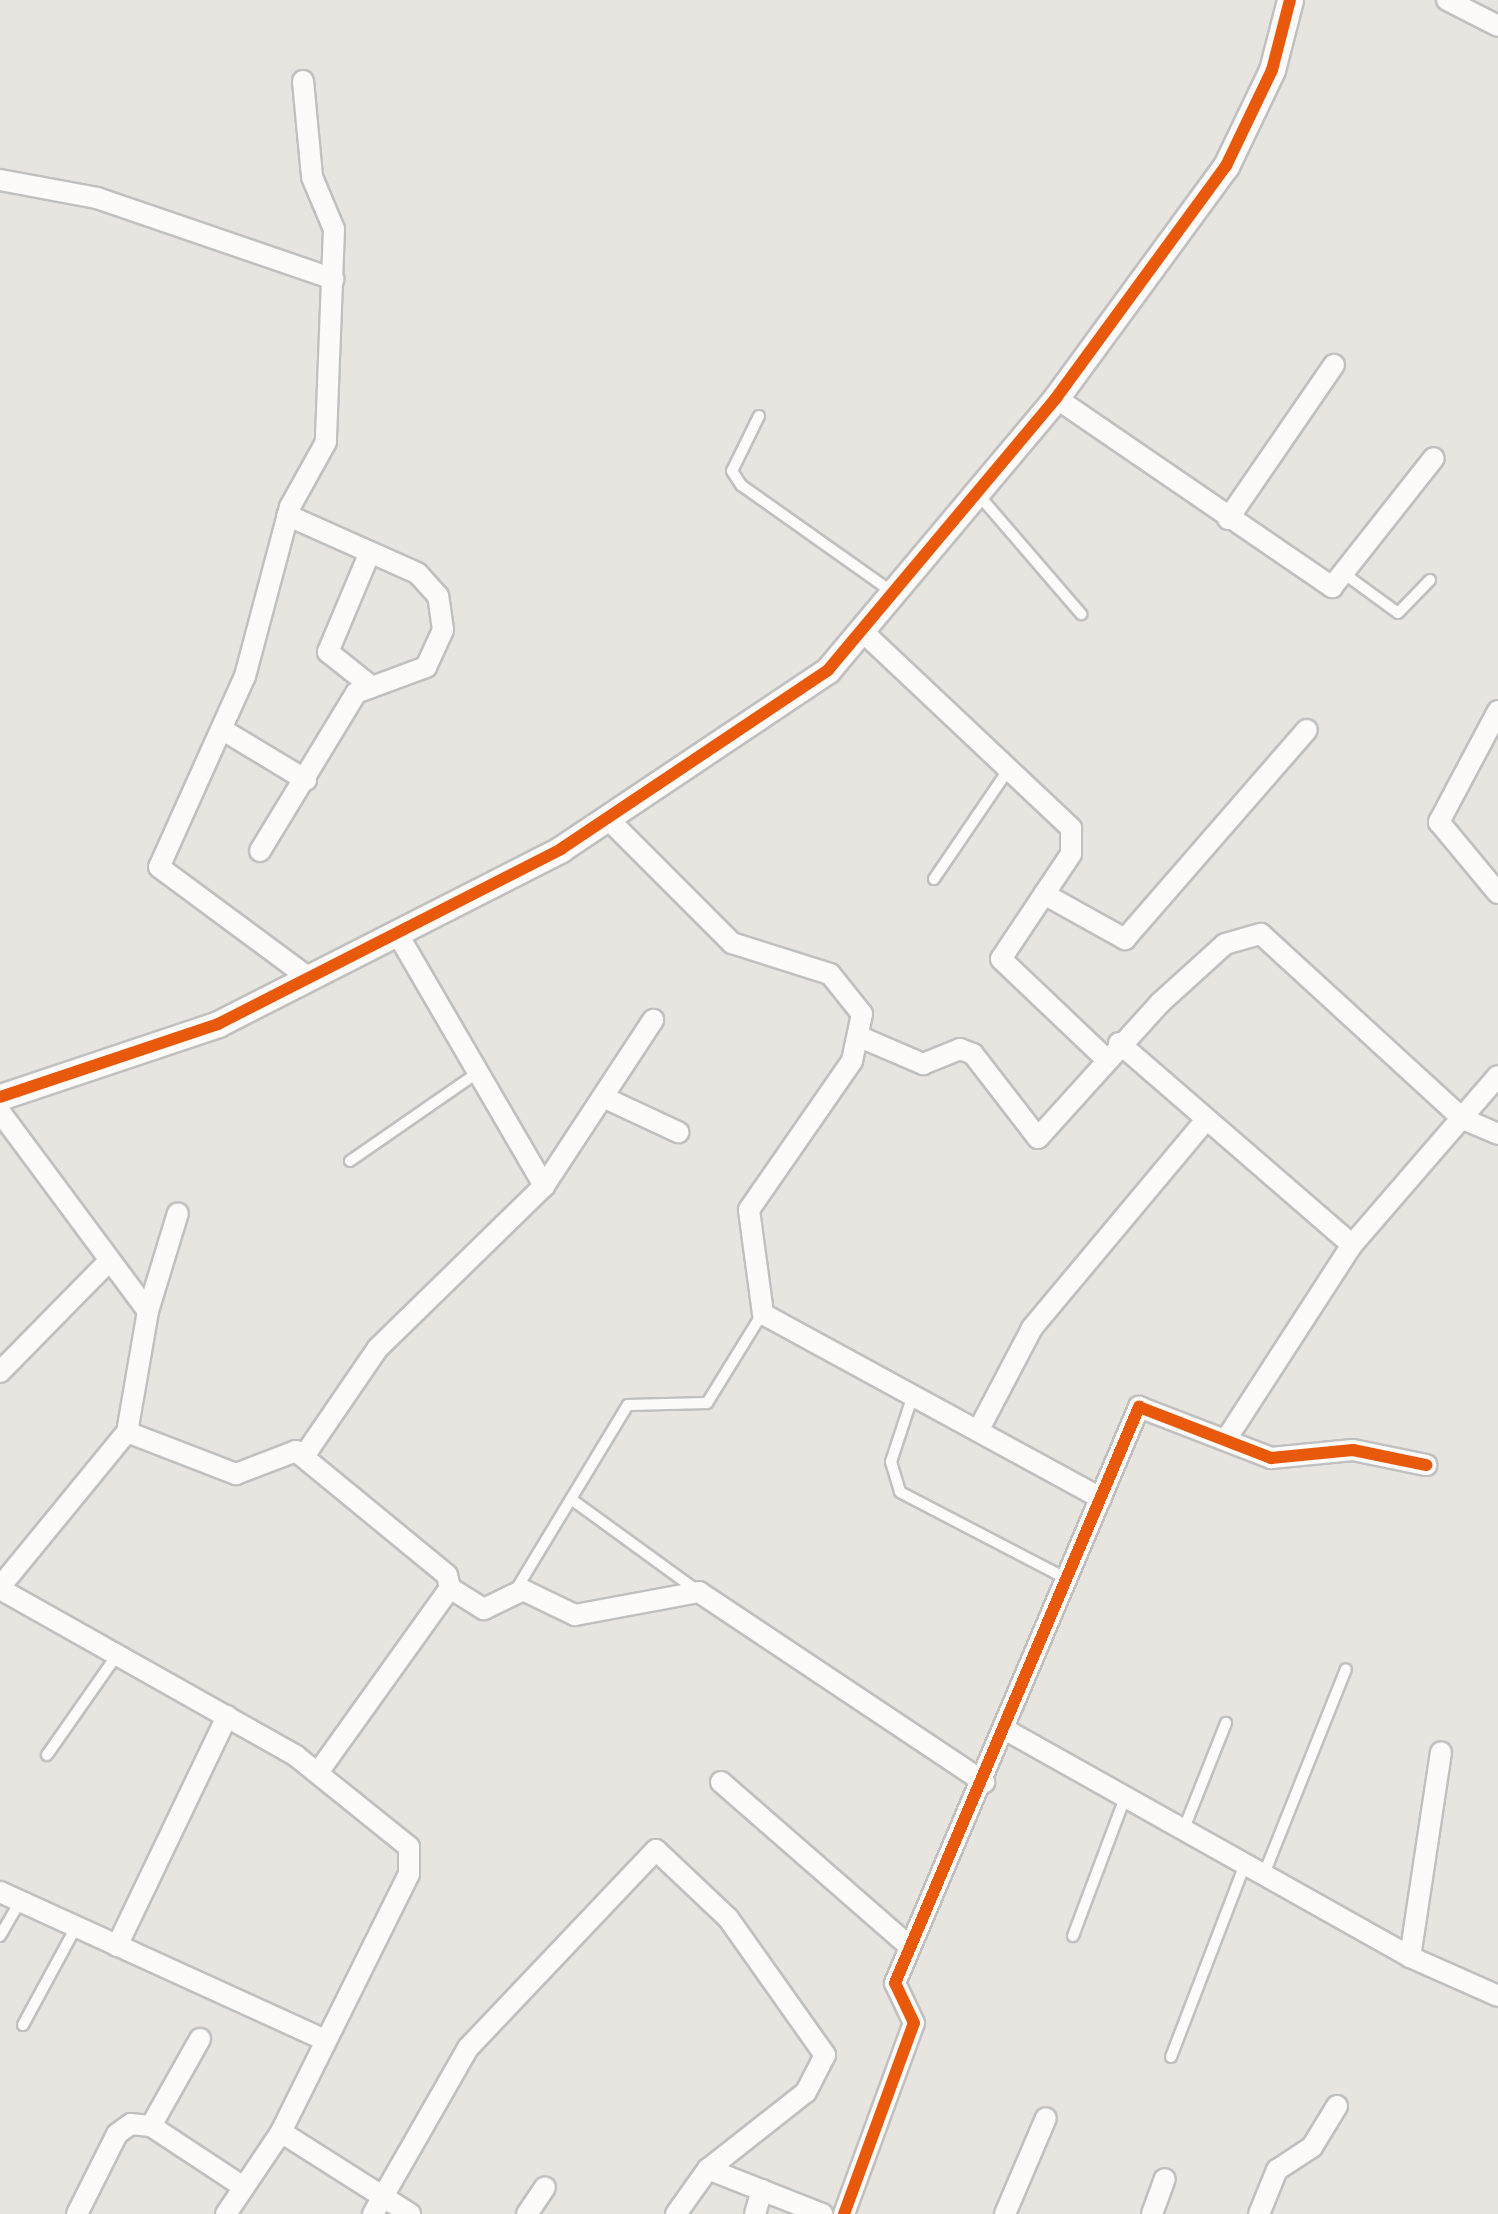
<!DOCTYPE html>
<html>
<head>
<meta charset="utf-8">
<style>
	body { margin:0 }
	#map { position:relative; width:1498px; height:2214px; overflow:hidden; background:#e8e4df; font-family:"Space Grotesk",sans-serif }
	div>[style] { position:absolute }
	.roads { filter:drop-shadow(2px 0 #c1c0c1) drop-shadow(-2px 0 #c1c0c1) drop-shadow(0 2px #c1c0c1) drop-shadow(0 -2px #c1c0c1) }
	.service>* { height:10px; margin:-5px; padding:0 5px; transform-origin:5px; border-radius:5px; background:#fcfbfa }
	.minor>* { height:20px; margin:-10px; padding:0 10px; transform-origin:10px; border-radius:10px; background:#fcfbfa }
	.tertiary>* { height:25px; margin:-12.5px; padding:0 12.5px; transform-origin:12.5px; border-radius:12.5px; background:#fcfbfa }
	.cycleway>* { height:12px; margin:-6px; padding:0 6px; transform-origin:6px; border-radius:6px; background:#e8590c }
	span { translate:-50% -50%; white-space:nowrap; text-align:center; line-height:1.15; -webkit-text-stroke:8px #fff; paint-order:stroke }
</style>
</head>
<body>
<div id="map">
	<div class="roads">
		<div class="service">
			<div style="left:759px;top:416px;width:61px;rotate:116.1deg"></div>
			<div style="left:732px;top:471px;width:17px;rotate:57deg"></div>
			<div style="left:741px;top:485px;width:185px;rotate:35.3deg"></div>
			<div style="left:977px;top:493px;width:160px;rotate:49.3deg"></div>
			<div style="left:1346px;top:575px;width:64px;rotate:36.2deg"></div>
			<div style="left:1398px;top:613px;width:46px;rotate:-45.9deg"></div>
			<div style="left:934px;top:879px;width:132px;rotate:-55.8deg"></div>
			<div style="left:350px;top:1161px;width:155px;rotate:-34.7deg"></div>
			<div style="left:912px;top:1398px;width:67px;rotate:108.2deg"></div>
			<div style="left:891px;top:1462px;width:31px;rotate:73deg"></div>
			<div style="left:900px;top:1492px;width:186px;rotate:27.5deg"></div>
			<div style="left:571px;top:1499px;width:158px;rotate:36deg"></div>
			<div style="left:517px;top:1588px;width:214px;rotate:-58.8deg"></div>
			<div style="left:628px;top:1405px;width:79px;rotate:-1.5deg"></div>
			<div style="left:707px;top:1403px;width:105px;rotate:-58.3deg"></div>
			<div style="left:47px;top:1755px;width:122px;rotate:-55deg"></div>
			<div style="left:1185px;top:1826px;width:111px;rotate:-68.3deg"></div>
			<div style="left:1266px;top:1869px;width:215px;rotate:-68.2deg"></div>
			<div style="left:0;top:1936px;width:39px;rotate:-60deg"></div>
			<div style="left:1073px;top:1936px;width:151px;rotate:-69.4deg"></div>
			<div style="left:23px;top:2025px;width:111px;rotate:-61.6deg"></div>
			<div style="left:1171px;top:2057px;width:207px;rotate:-69deg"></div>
		</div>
		<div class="minor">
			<div style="left:1447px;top:0;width:57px;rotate:27deg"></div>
			<div style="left:303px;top:81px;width:96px;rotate:84.6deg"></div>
			<div style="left:312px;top:177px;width:56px;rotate:67.1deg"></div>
			<div style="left:334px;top:229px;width:213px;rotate:92.2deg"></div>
			<div style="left:326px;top:442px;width:74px;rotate:119deg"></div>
			<div style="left:290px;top:507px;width:175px;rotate:104.9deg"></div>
			<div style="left:245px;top:676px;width:209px;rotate:114.2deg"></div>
			<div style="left:159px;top:867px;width:187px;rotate:36.5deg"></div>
			<div style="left:0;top:180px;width:99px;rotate:10.5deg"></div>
			<div style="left:97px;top:198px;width:250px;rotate:18.9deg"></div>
			<div style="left:1056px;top:398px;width:335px;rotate:34.4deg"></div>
			<div style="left:1332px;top:587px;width:164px;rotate:-51.7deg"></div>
			<div style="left:1228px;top:519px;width:187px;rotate:-55.5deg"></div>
			<div style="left:861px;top:630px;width:289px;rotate:43.3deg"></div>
			<div style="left:1071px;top:828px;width:26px;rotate:90deg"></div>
			<div style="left:1071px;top:854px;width:126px;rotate:123.7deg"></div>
			<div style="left:1001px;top:959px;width:144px;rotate:43.6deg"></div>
			<div style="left:367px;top:683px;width:50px;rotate:-141.5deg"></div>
			<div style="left:328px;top:652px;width:108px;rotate:-67.2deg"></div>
			<div style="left:1498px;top:711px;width:126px;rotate:118deg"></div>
			<div style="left:1439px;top:822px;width:92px;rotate:50.3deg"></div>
			<div style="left:223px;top:730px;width:97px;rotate:31.1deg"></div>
			<div style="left:607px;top:818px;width:177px;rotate:45deg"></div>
			<div style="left:732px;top:943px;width:103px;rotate:17.6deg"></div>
			<div style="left:830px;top:974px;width:51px;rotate:51.3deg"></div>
			<div style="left:862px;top:1014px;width:48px;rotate:102deg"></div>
			<div style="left:852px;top:1061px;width:181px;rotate:124.7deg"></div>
			<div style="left:749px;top:1210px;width:105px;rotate:82.3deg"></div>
			<div style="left:763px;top:1314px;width:385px;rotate:28.6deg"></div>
			<div style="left:260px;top:851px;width:185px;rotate:-58.7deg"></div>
			<div style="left:356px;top:693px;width:75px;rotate:-20.4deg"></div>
			<div style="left:426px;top:667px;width:41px;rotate:-65.3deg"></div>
			<div style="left:443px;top:630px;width:34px;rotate:-98deg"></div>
			<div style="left:438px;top:596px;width:31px;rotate:-132deg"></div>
			<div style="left:417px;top:573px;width:142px;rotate:-156deg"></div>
			<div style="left:1044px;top:894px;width:93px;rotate:29.1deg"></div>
			<div style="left:1125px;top:939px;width:277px;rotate:-49deg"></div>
			<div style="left:397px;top:933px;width:293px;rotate:59.8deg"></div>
			<div style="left:544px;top:1186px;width:199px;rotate:-56.7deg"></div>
			<div style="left:860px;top:1037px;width:69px;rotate:23.2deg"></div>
			<div style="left:923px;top:1064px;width:40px;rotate:-22deg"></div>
			<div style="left:960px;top:1049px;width:14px;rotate:21deg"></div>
			<div style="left:973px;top:1054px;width:106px;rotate:52.3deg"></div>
			<div style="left:1038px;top:1138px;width:182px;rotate:-47.9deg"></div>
			<div style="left:1160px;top:1003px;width:88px;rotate:-42.2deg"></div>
			<div style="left:1225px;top:944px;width:37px;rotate:-16deg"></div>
			<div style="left:1261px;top:934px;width:274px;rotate:42.5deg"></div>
			<div style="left:1463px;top:1119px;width:38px;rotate:23deg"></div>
			<div style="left:1119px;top:1043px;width:308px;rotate:40.9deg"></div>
			<div style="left:605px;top:1098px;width:81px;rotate:25deg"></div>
			<div style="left:0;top:1112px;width:248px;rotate:53.4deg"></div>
			<div style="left:148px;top:1311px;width:123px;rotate:99.8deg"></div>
			<div style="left:127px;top:1432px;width:117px;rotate:21.1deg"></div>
			<div style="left:236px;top:1474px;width:64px;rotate:-21deg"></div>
			<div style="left:296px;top:1451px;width:195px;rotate:39.4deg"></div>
			<div style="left:447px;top:1575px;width:13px;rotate:77deg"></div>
			<div style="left:450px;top:1588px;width:225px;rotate:125.6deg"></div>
			<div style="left:148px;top:1311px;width:102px;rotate:-73deg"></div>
			<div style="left:0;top:1372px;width:151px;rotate:-45.5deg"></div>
			<div style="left:978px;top:1431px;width:116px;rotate:-62.3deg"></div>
			<div style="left:1032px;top:1328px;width:270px;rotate:-50.1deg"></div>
			<div style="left:1227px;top:1438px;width:230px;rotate:-57.1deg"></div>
			<div style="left:1352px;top:1245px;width:223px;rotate:-49.2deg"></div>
			<div style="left:304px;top:1456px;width:131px;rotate:-55.6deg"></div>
			<div style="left:378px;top:1348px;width:232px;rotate:-44.3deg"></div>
			<div style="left:0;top:1587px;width:200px;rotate:-50.7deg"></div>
			<div style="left:450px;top:1588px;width:40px;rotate:32deg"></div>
			<div style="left:484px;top:1609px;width:43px;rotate:-26deg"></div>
			<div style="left:523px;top:1590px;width:58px;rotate:25.7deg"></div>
			<div style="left:575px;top:1615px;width:126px;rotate:-10.5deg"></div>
			<div style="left:699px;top:1592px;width:343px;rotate:33.7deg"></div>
			<div style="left:0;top:1589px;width:340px;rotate:29.4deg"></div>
			<div style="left:296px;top:1756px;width:145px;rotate:38.8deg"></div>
			<div style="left:409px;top:1847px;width:27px;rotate:90deg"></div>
			<div style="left:409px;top:1874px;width:288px;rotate:116.4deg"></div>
			<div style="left:1006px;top:1730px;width:463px;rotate:29.3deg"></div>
			<div style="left:1410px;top:1957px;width:96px;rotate:23.9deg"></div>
			<div style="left:721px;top:1782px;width:251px;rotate:41.1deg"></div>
			<div style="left:0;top:1892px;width:354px;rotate:24.5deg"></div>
			<div style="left:117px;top:1946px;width:255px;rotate:-64.4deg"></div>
			<div style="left:1410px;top:1957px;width:207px;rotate:-81.4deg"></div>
			<div style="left:151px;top:2126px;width:100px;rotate:-60.6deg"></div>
			<div style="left:708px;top:2169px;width:123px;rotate:21.5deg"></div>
			<div style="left:77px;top:2214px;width:89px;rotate:-63.4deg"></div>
			<div style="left:117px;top:2134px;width:17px;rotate:-36deg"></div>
			<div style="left:131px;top:2124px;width:20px;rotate:6deg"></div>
			<div style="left:151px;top:2126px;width:109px;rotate:33.4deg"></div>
			<div style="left:226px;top:2214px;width:99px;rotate:-56.1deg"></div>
			<div style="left:281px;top:2132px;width:153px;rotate:32.4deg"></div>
			<div style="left:373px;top:2214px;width:191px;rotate:-60.2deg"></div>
			<div style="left:468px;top:2048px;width:273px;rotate:-46.5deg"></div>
			<div style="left:656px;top:1850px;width:99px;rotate:43.4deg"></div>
			<div style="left:728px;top:1918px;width:168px;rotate:54.7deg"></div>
			<div style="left:825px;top:2055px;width:42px;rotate:117.2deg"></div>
			<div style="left:806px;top:2092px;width:125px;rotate:141.8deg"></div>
			<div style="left:708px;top:2169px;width:55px;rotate:125.4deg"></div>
			<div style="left:527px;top:2214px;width:32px;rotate:-56deg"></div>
			<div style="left:755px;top:2214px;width:25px;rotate:-74deg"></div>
			<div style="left:844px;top:2214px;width:203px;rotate:-69.9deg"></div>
			<div style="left:914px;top:2023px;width:44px;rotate:-115.4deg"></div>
			<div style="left:895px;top:1983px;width:626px;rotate:-67.04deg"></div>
			<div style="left:1139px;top:1407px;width:142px;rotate:21.1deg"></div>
			<div style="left:1271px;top:1458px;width:82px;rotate:-5.6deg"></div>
			<div style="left:1353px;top:1450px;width:75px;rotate:11.6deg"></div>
			<div style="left:1005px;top:2214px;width:104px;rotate:-66.9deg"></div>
			<div style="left:1152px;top:2214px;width:37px;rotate:-70deg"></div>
			<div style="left:1259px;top:2214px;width:48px;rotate:-67.8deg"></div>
			<div style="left:1277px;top:2170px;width:42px;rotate:-33.3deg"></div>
			<div style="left:1312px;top:2147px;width:48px;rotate:-58.6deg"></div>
		</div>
		<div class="tertiary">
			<div style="left:0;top:1097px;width:230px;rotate:-18.5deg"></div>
			<div style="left:218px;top:1024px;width:385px;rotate:-27deg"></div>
			<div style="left:561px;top:849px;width:321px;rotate:-33.8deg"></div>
			<div style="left:828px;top:670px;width:355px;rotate:-50deg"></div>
			<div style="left:1056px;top:398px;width:288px;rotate:-53.8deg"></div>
			<div style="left:1226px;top:166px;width:106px;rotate:-64.4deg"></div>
			<div style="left:1272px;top:70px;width:72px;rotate:-75.6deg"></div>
		</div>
	</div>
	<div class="cycleway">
		<div style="left:0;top:1097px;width:230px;rotate:-18.5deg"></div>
		<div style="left:218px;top:1024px;width:385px;rotate:-27deg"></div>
		<div style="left:561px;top:849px;width:321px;rotate:-33.8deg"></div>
		<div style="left:828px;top:670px;width:355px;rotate:-50deg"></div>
		<div style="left:1056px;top:398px;width:288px;rotate:-53.8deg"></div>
		<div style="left:1226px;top:166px;width:106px;rotate:-64.4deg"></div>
		<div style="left:1272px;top:70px;width:72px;rotate:-75.6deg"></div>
		<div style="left:844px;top:2214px;width:203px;rotate:-69.9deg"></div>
		<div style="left:914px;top:2023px;width:44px;rotate:-115.4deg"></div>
		<div style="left:895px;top:1983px;width:626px;rotate:-67.04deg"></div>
		<div style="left:1139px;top:1407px;width:142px;rotate:21.1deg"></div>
		<div style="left:1271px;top:1458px;width:82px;rotate:-5.6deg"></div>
		<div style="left:1353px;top:1450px;width:75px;rotate:11.6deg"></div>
	</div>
</div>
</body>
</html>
